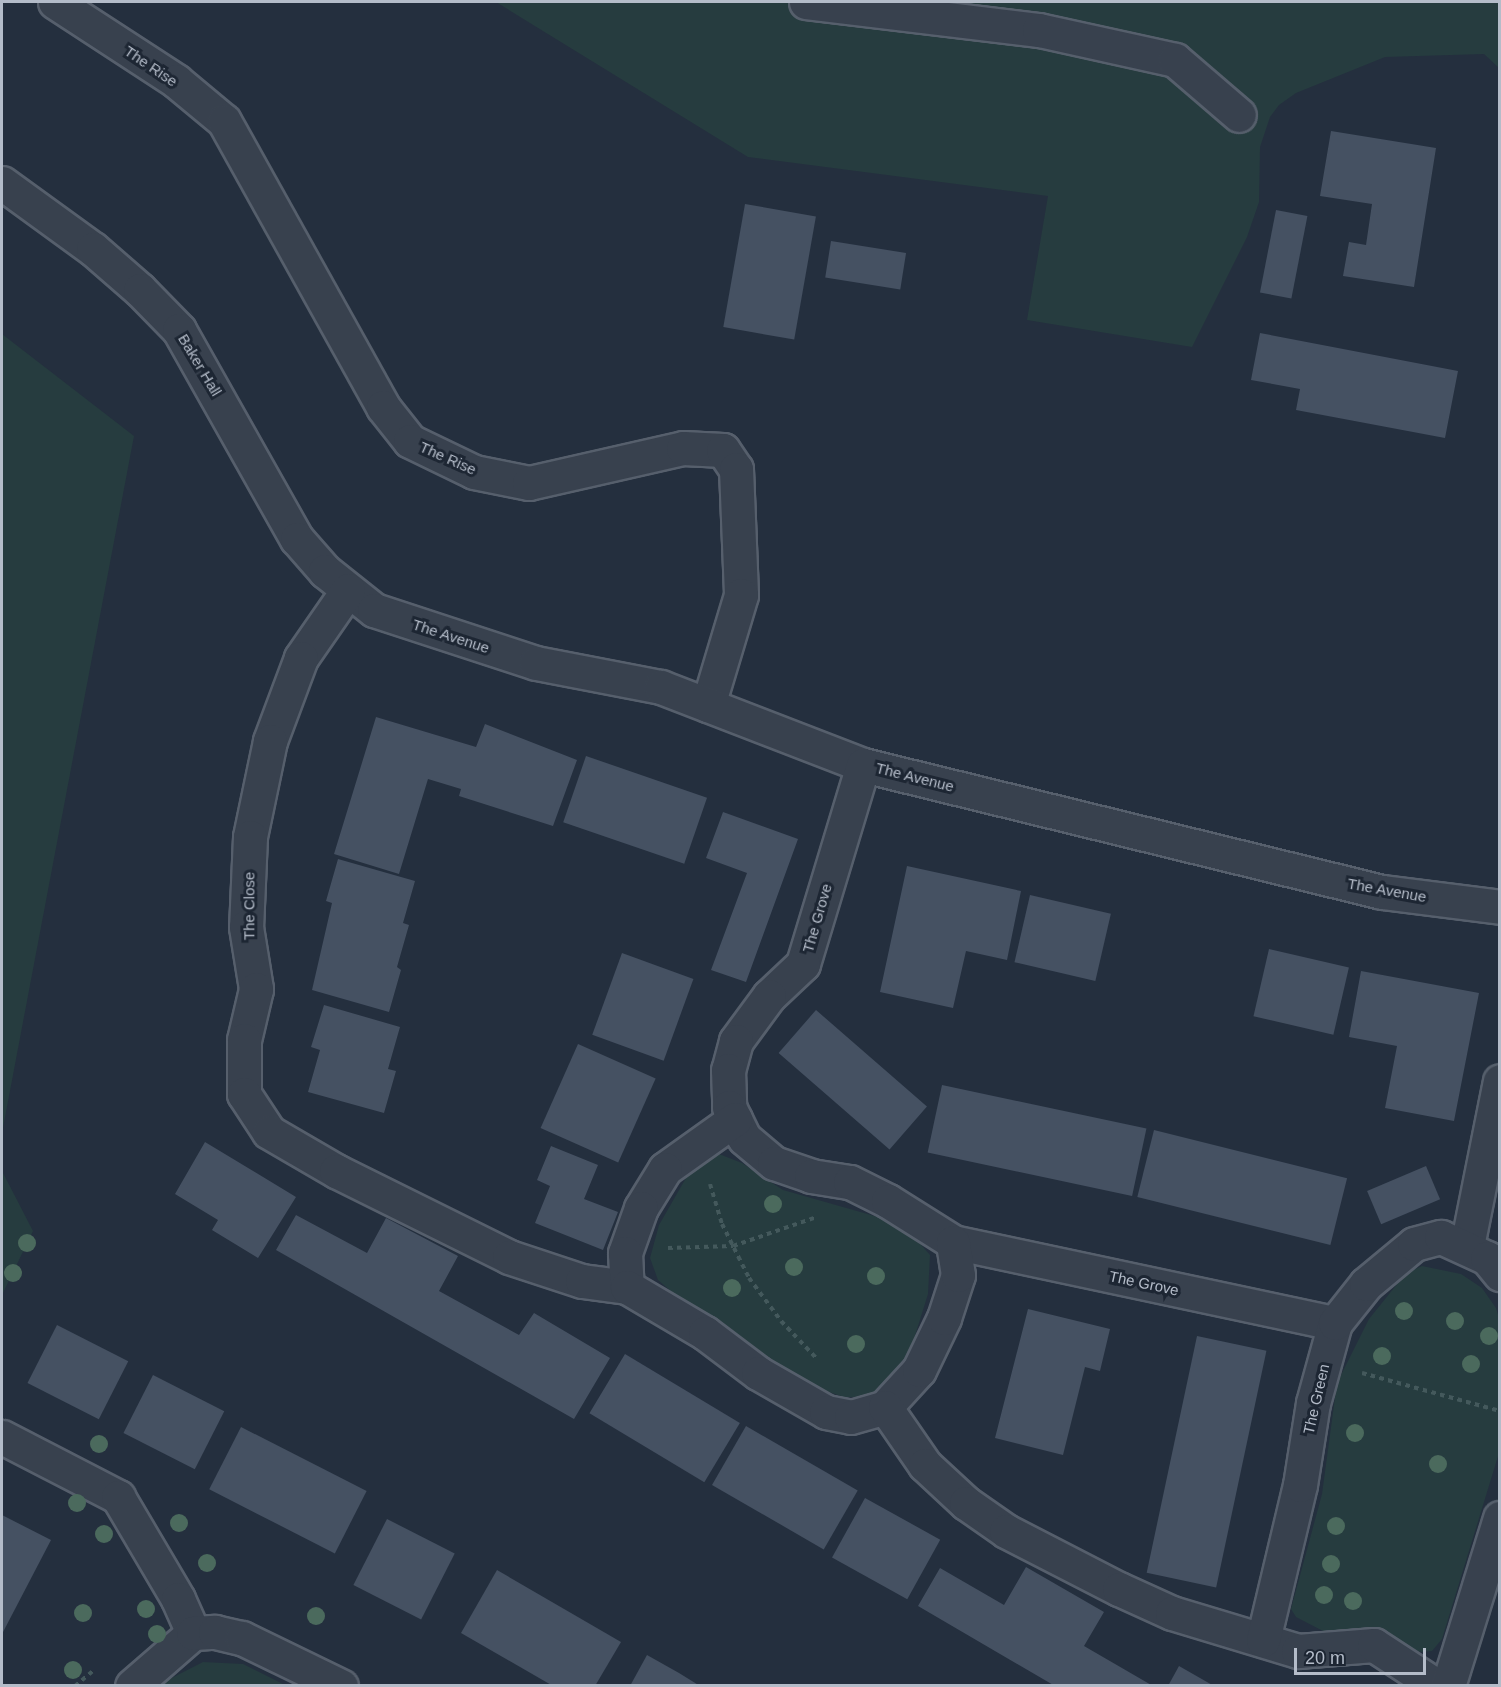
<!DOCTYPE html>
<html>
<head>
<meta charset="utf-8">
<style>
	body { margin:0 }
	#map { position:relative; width:1501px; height:1687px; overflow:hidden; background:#242f3e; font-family:Helvetica,sans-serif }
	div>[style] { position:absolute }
	.green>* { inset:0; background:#263c3f }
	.building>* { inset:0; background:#455162; transform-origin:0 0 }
	.path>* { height:4px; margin-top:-2px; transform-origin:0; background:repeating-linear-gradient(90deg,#44595c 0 4.5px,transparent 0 9px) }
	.roads { filter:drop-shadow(2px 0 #565f6c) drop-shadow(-2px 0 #565f6c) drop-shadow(0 2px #565f6c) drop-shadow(0 -2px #565f6c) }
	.minor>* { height:33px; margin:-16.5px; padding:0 16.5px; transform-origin:16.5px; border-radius:16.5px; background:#38414e }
	.trees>* { width:18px; height:18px; margin:-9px; border-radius:50%; background:#4b6a5d }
	span { translate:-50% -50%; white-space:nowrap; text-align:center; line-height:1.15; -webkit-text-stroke:6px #1d2633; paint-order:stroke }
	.street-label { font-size:15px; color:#b4bcc9 }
	.frame { position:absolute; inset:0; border:3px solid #b4bcc9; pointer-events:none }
	.scale { position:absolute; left:1294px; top:1648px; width:132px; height:27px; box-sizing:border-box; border:3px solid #b4bcc9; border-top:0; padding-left:8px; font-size:18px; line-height:21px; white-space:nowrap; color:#b4bcc9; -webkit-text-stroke:4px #1d2633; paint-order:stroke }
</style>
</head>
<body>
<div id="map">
	<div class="green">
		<div style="clip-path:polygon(496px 2px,1499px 2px,1499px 68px,1484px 54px,1385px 57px,1296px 93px,1279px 105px,1270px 117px,1260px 147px,1259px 202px,1247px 237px,1192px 347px,1027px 320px,1048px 196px,748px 157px)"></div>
		<div style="clip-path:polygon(2px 334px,134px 436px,2px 1133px)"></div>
		<div style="clip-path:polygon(719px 1154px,742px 1163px,783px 1190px,878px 1217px,916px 1239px,930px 1255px,928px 1294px,908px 1358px,877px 1397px,844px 1397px,811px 1386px,687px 1305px,658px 1280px,650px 1258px,659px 1225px,690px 1171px)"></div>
		<div style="clip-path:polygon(2px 1171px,33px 1231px,2px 1295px)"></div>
		<div style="clip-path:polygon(1422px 1266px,1461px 1274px,1482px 1288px,1496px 1308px,1499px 1318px,1499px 1453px,1442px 1639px,1432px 1651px,1421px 1652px,1367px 1634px,1323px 1631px,1296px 1617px,1291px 1609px,1322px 1494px,1337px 1383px,1369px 1319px,1406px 1273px)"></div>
		<div style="clip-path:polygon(203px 1662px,243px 1664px,285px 1685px,156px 1686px)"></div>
	</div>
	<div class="building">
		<div style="clip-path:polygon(1331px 131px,1436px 148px,1414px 287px,1343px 276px,1349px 242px,1366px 245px,1372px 204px,1320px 196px)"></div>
		<div style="left:745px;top:204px;width:72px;height:125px;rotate:10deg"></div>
		<div style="left:1276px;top:210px;width:32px;height:84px;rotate:11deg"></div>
		<div style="left:831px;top:241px;width:76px;height:37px;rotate:9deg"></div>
		<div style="clip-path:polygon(1260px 333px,1458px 371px,1445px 438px,1296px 410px,1300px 389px,1251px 380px)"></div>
		<div style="clip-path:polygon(376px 717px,476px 747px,485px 724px,577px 760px,553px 826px,459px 796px,461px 789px,428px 779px,399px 874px,334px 854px)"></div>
		<div style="left:586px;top:756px;width:128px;height:70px;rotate:19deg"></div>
		<div style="clip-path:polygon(723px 812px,798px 839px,746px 982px,711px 970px,747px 873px,706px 858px)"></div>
		<div style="clip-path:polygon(338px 859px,415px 881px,403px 923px,409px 925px,397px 967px,401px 970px,389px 1012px,312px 990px,332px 903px,326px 901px)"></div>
		<div style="clip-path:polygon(907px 866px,1021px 891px,1007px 960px,966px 951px,953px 1008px,880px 992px)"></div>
		<div style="left:1030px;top:895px;width:83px;height:69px;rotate:13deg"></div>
		<div style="left:1269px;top:949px;width:82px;height:69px;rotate:13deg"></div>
		<div style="left:622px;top:953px;width:76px;height:87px;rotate:20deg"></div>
		<div style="clip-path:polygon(1361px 971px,1479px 993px,1454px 1121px,1385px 1108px,1397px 1046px,1349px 1037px)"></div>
		<div style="clip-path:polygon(324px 1005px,400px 1027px,388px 1069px,396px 1071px,384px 1113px,308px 1092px,320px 1050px,311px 1047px)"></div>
		<div style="left:816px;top:1010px;width:147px;height:57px;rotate:41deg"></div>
		<div style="left:578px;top:1044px;width:85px;height:92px;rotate:24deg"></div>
		<div style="left:942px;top:1085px;width:209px;height:69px;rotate:12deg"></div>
		<div style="left:1154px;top:1130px;width:199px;height:69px;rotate:14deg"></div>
		<div style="clip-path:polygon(205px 1142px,296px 1197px,258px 1258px,212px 1230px,218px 1220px,175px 1194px)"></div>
		<div style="clip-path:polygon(551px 1146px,598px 1165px,584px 1199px,618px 1212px,603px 1250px,535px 1223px,550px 1186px,537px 1180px)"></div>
		<div style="left:1426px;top:1166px;width:36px;height:64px;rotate:67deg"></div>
		<div style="clip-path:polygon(296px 1215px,367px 1253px,386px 1218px,458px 1256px,439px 1291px,519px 1335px,534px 1313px,610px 1358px,574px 1419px,276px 1250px)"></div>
		<div style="clip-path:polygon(1028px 1309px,1110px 1329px,1100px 1371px,1085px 1367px,1063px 1455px,995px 1438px)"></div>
		<div style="left:57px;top:1325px;width:80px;height:65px;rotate:27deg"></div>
		<div style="left:1197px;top:1336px;width:71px;height:242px;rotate:12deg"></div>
		<div style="left:625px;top:1354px;width:134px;height:69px;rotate:31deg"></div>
		<div style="left:153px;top:1375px;width:80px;height:65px;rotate:27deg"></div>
		<div style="left:746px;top:1426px;width:129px;height:68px;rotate:30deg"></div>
		<div style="left:241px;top:1427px;width:141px;height:70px;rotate:27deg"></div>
		<div style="left:865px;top:1498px;width:86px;height:68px;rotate:29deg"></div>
		<div style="clip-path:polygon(2px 1515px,51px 1540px,2px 1634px)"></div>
		<div style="left:387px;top:1519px;width:76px;height:74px;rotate:27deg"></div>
		<div style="clip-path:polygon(1026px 1567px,1104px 1612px,1084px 1646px,1153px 1686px,1055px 1686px,918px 1606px,940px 1568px,1004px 1605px)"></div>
		<div style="clip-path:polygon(497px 1570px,621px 1642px,595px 1686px,553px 1686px,461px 1633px)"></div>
		<div style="clip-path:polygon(647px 1655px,679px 1673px,700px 1686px,630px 1686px)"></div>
		<div style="clip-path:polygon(1179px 1666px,1214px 1686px,1168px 1686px)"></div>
	</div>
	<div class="path">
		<div style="left:710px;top:1184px;width:42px;rotate:73.3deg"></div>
		<div style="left:722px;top:1224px;width:60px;rotate:63.4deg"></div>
		<div style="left:749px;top:1278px;width:54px;rotate:53.3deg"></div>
		<div style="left:781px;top:1321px;width:52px;rotate:46.5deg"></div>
		<div style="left:668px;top:1248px;width:65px;rotate:-1.8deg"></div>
		<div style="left:733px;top:1246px;width:86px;rotate:-19.1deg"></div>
		<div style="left:1362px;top:1373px;width:143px;rotate:15.4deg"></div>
		<div style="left:75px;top:1686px;width:26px;rotate:-40deg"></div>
	</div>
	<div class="roads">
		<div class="minor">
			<div style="left:55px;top:2px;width:145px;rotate:33.1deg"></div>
			<div style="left:176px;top:81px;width:62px;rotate:39.8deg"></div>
			<div style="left:224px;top:121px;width:327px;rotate:60.9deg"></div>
			<div style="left:383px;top:407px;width:43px;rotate:51.5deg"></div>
			<div style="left:410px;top:441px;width:71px;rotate:25.8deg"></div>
			<div style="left:474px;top:472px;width:56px;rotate:11.3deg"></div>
			<div style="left:529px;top:483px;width:158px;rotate:-12.8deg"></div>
			<div style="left:683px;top:448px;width:40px;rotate:2.9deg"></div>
			<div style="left:723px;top:450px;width:23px;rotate:56deg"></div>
			<div style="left:736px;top:469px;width:126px;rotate:87.7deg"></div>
			<div style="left:741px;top:595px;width:115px;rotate:106.7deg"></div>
			<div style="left:806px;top:2px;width:235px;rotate:6.9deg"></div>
			<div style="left:1039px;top:30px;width:139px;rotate:12.4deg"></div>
			<div style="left:1175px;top:60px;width:84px;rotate:40.7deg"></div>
			<div style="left:2px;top:183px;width:112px;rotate:36deg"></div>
			<div style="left:93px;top:249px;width:62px;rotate:41.1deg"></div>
			<div style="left:140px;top:290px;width:56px;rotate:45.7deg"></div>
			<div style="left:179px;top:330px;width:240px;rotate:60.6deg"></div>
			<div style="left:297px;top:539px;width:43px;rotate:48.8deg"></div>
			<div style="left:325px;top:571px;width:63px;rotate:38.5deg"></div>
			<div style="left:374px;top:610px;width:170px;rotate:18.1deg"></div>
			<div style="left:536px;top:663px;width:127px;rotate:10.9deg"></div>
			<div style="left:661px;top:687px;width:217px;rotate:21.1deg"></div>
			<div style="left:863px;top:765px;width:534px;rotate:13.75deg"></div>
			<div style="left:1382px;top:892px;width:119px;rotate:7.2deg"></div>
			<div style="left:348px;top:590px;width:83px;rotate:124.7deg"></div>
			<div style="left:301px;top:658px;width:89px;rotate:110.5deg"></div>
			<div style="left:270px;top:741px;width:98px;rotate:101.8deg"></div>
			<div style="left:250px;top:837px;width:90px;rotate:92.5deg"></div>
			<div style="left:246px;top:927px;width:63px;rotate:80.8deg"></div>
			<div style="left:256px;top:989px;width:52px;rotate:103.2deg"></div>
			<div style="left:244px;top:1040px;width:54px;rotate:90deg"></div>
			<div style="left:244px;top:1094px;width:45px;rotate:56.7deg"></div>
			<div style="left:269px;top:1132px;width:78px;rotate:30.2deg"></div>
			<div style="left:336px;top:1171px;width:193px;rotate:26.4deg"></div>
			<div style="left:509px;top:1257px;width:77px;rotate:18.2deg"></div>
			<div style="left:582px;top:1281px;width:45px;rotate:7.6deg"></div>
			<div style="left:863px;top:765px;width:208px;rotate:106.8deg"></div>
			<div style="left:803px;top:964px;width:47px;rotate:136.7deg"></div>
			<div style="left:769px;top:996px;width:56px;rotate:126.3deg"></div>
			<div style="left:736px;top:1041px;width:30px;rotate:105deg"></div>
			<div style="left:728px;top:1070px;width:37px;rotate:88deg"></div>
			<div style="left:729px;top:1107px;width:34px;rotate:64deg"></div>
			<div style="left:744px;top:1138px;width:39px;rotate:40deg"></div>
			<div style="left:774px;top:1163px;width:39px;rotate:19deg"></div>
			<div style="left:811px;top:1176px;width:39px;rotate:9deg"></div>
			<div style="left:850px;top:1182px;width:42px;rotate:26.6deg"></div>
			<div style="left:888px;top:1201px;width:77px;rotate:32.2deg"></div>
			<div style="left:953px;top:1242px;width:390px;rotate:12deg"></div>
			<div style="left:735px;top:1119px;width:86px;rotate:144.5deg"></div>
			<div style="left:665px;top:1169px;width:46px;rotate:121.6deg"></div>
			<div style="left:641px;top:1208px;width:48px;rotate:109.6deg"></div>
			<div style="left:625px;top:1253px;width:34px;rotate:87deg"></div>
			<div style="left:627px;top:1287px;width:91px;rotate:30.5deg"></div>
			<div style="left:705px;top:1333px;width:66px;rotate:37deg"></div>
			<div style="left:758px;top:1373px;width:78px;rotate:29.8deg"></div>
			<div style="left:826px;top:1412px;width:25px;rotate:11deg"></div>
			<div style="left:851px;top:1417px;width:35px;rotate:-16deg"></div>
			<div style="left:885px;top:1407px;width:50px;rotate:-47.4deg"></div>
			<div style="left:919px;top:1370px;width:58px;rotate:-64.3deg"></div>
			<div style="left:944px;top:1318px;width:45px;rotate:-72deg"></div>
			<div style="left:958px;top:1275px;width:33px;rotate:-99deg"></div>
			<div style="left:1467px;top:1246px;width:168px;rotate:-78.7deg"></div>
			<div style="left:885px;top:1407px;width:70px;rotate:55.4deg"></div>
			<div style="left:925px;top:1465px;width:56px;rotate:42.8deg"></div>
			<div style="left:966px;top:1503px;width:49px;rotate:35deg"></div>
			<div style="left:1006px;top:1531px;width:127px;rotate:27.2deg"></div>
			<div style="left:1119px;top:1589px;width:58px;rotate:24.4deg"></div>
			<div style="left:1172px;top:1613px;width:132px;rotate:16.8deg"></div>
			<div style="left:1298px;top:1651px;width:76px;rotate:-4.5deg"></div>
			<div style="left:1374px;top:1645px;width:75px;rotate:33.1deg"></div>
			<div style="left:2px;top:1437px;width:131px;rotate:27.3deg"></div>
			<div style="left:118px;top:1497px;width:118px;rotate:59.5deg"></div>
			<div style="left:178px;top:1599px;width:37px;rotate:66deg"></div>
			<div style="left:1263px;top:1640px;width:159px;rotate:-76.6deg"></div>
			<div style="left:1300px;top:1485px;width:83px;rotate:-81deg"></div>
			<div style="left:1313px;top:1403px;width:83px;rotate:-74.6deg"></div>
			<div style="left:1335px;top:1323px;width:50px;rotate:-51.5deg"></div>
			<div style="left:1366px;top:1284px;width:62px;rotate:-39.8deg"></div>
			<div style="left:1414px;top:1244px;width:28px;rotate:-15deg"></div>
			<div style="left:1441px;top:1237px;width:51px;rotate:24.5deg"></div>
			<div style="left:1487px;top:1258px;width:21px;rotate:51deg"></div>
			<div style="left:132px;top:1686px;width:81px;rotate:-41deg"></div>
			<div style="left:193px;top:1633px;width:22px;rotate:-3deg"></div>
			<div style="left:215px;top:1632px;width:28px;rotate:13deg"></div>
			<div style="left:242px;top:1638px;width:110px;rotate:25.9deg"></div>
			<div style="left:1448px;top:1686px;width:176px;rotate:-72.8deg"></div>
		</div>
	</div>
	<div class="trees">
		<div style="left:773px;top:1204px"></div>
		<div style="left:27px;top:1243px"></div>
		<div style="left:794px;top:1267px"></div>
		<div style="left:13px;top:1273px"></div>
		<div style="left:876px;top:1276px"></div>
		<div style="left:732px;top:1288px"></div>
		<div style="left:1404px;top:1311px"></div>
		<div style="left:1455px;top:1321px"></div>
		<div style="left:1489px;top:1336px"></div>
		<div style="left:856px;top:1344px"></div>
		<div style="left:1382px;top:1356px"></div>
		<div style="left:1471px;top:1364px"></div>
		<div style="left:1355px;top:1433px"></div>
		<div style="left:99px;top:1444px"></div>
		<div style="left:1438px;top:1464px"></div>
		<div style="left:77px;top:1503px"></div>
		<div style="left:179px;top:1523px"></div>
		<div style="left:1336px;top:1526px"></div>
		<div style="left:104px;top:1534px"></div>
		<div style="left:207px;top:1563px"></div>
		<div style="left:1331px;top:1564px"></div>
		<div style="left:1324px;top:1595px"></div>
		<div style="left:1353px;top:1601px"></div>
		<div style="left:146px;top:1609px"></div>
		<div style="left:83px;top:1613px"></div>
		<div style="left:316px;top:1616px"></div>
		<div style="left:157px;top:1634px"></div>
		<div style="left:73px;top:1670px"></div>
	</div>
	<div class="street-label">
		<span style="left:151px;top:66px;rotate:34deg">The Rise</span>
		<span style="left:200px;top:365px;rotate:59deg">Baker Hall</span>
		<span style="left:448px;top:458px;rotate:24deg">The Rise</span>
		<span style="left:451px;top:636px;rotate:18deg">The Avenue</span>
		<span style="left:915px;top:777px;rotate:14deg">The Avenue</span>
		<span style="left:1387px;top:890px;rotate:10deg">The Avenue</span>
		<span style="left:249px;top:906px;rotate:-90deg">The Close</span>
		<span style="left:817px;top:918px;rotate:-74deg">The Grove</span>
		<span style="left:1144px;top:1283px;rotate:12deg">The Grove</span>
		<span style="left:1316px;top:1399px;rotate:-77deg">The Green</span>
	</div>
	<div class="frame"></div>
	<div class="scale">20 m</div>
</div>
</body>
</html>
